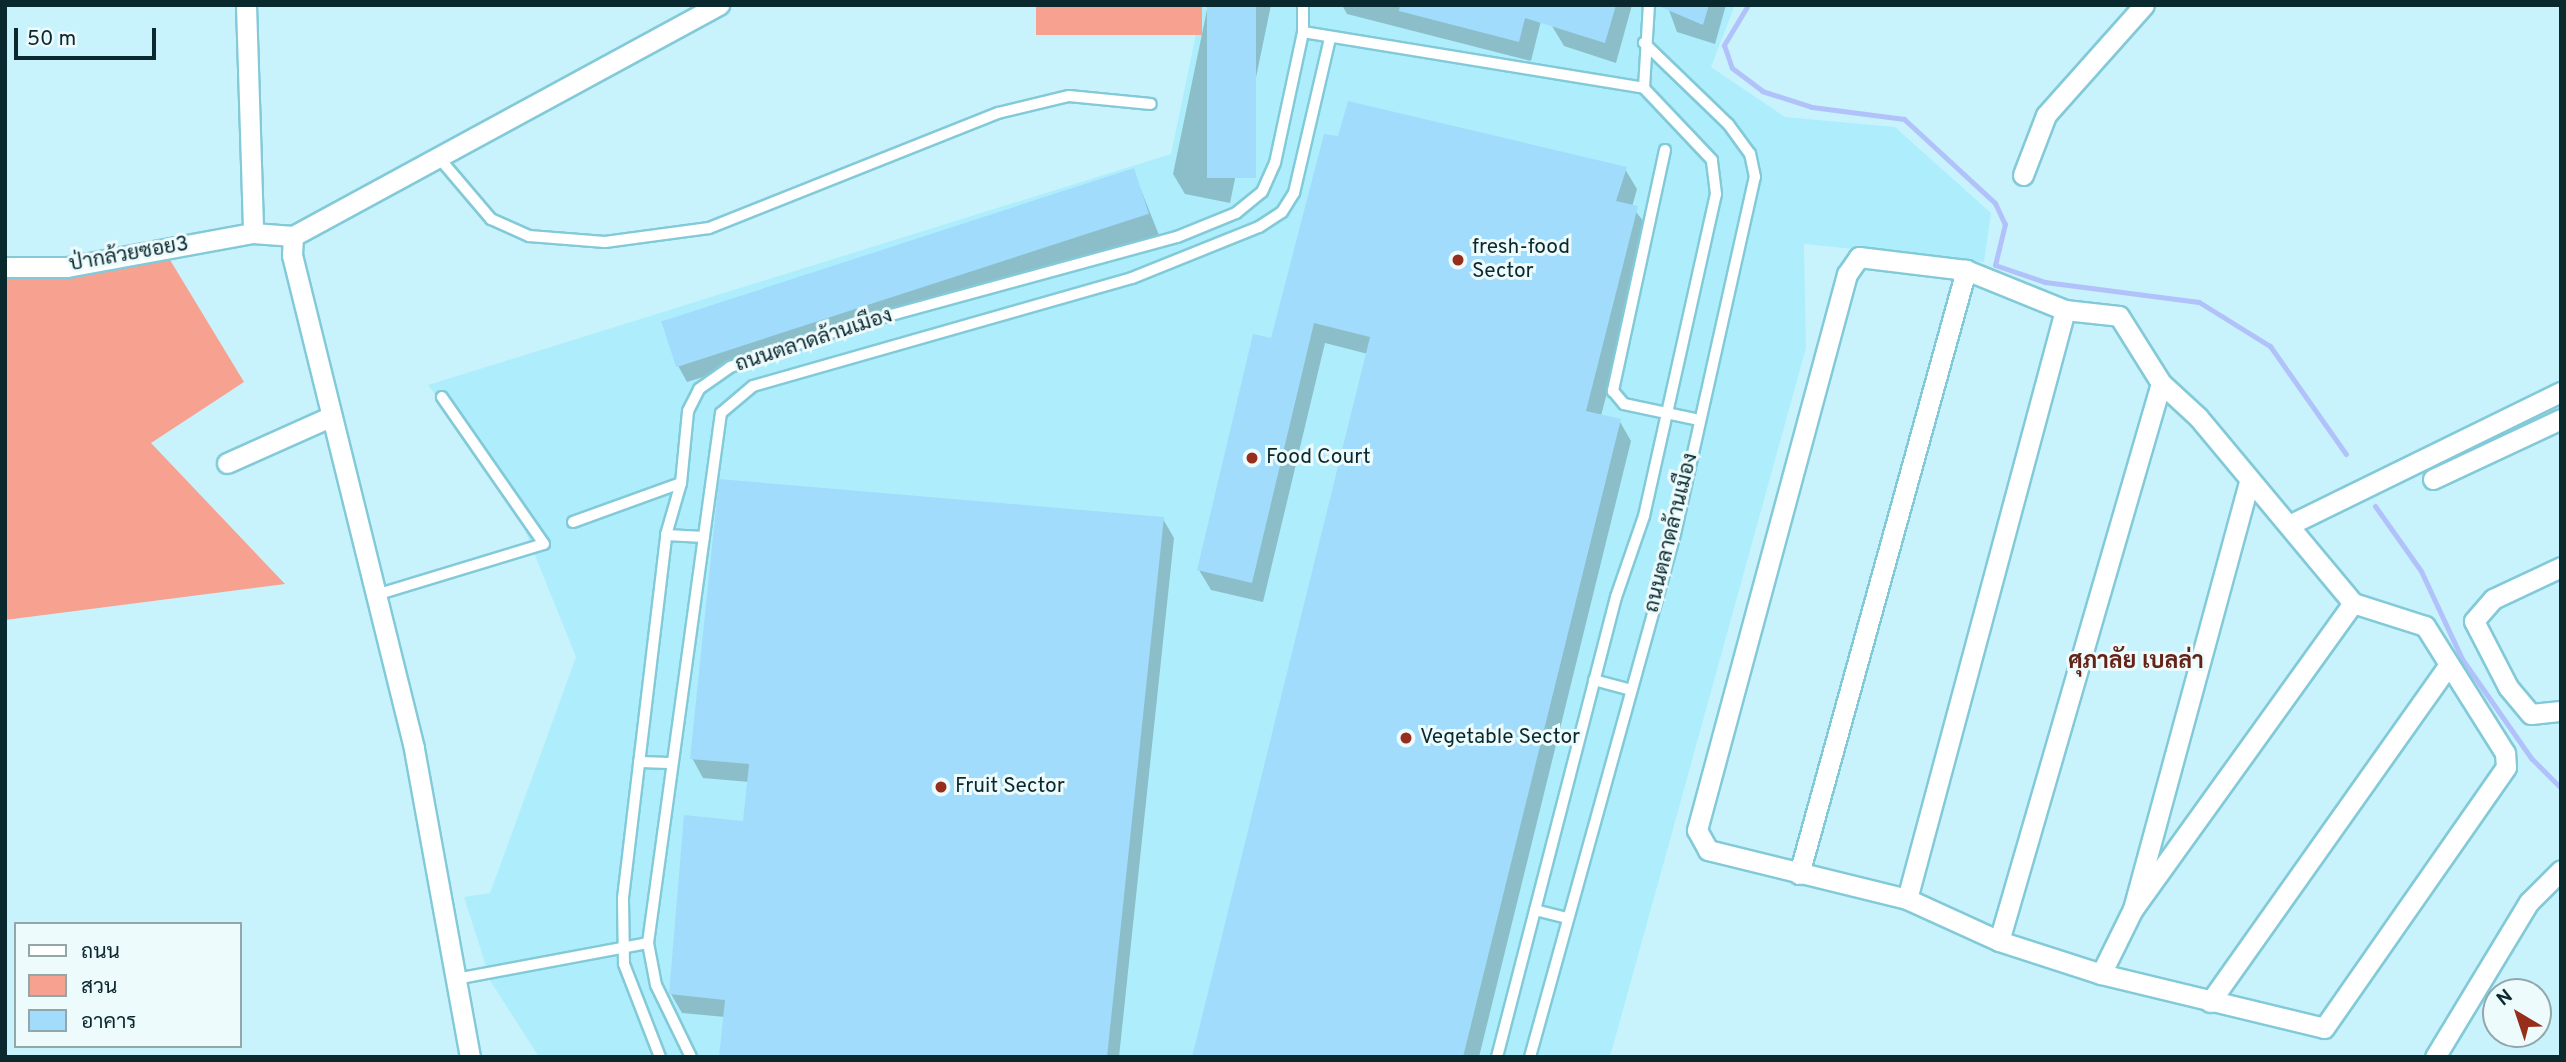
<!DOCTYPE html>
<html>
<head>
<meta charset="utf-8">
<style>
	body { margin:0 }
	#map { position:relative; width:2566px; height:1062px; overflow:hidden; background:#c9f3fc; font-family:Overpass,Sarabun,sans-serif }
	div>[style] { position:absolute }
	.built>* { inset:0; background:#aeeefc }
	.green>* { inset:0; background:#f7a190; transform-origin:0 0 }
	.shadow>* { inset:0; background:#0003 }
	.stream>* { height:5px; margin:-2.5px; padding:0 2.5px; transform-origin:2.5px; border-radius:2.5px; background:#b1c1fa }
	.building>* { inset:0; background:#a1dcfc; transform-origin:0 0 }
	.roads { filter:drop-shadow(2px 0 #83cad9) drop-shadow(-2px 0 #83cad9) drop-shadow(0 2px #83cad9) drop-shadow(0 -2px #83cad9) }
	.service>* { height:10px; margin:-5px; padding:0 5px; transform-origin:5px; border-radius:5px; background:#fff }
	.minor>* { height:19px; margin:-9.5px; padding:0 9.5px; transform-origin:9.5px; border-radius:9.5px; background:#fff }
	.dots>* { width:19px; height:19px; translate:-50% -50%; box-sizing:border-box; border:4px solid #edfbfd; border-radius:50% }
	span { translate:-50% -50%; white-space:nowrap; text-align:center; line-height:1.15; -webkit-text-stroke:6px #edfbfd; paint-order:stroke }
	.poi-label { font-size:21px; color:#0a292e }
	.left { translate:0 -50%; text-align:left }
	.street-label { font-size:21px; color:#0a292e }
	.neighbourhood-label { font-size:23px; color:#652216; font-weight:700 }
	.frame { position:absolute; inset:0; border:7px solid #0a292e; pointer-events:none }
	.legend { position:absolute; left:14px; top:922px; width:228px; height:126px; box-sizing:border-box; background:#edfbfd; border:2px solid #92a7aa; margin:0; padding:9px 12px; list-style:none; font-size:21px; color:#0a292e }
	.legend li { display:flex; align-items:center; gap:14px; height:35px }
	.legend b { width:35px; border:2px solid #92a7aa }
	.north { position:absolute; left:2482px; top:978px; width:70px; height:70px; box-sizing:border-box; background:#edfbfd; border:2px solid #92a7aa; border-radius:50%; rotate:321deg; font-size:19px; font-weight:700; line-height:28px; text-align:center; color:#0a292e }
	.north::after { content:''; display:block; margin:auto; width:24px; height:32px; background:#972d1b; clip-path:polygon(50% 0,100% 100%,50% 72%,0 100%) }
	.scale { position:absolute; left:14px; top:28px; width:142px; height:32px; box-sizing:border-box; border:4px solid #0a292e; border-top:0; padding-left:9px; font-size:21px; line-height:24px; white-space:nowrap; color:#0a292e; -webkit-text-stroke:5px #edfbfd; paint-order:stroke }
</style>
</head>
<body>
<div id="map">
	<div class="built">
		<div style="clip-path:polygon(1202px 5px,1735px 5px,1711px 67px,1785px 117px,1895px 127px,1991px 213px,1984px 262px,1804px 244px,1806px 348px,1610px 1057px,539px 1057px,491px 982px,464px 897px,490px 893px,576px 657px,515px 506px,428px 385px,1171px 154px)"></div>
	</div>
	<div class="green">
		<div style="left:1036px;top:5px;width:166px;height:30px"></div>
		<div style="clip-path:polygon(164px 250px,244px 382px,151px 443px,285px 584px,5px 620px,5px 267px)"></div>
	</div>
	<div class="shadow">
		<div style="clip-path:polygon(1208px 5px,1271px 5px,1230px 203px,1185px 194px,1173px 174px)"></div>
		<div style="clip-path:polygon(1342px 5px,1545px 5px,1531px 61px,1347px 14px)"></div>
		<div style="clip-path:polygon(1558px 5px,1632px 5px,1616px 63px,1564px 46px,1552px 26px)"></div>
		<div style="clip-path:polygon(1667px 5px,1726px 5px,1715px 44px,1677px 32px)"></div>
		<div style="clip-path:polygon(1625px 169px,1637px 189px,1632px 207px,1649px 228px,1601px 416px,1619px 420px,1631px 441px,1479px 1057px,1194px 1057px,1368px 354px,1325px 343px,1263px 602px,1211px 590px,1199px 570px,1272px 340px)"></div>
		<div style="clip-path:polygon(1133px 170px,1159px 235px,687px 382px,676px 362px)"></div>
		<div style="clip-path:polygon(1163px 519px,1174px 538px,1119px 1057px,721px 1057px,725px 1017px,682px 1013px,671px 994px,744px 823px,749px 782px,703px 778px,692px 758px)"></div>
	</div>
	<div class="stream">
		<div style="left:1748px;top:5px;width:47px;rotate:121deg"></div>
		<div style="left:1724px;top:45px;width:24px;rotate:71deg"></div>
		<div style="left:1732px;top:68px;width:38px;rotate:37deg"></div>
		<div style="left:1762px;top:91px;width:52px;rotate:17.7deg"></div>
		<div style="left:1812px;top:107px;width:93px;rotate:7.4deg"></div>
		<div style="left:1904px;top:119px;width:124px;rotate:42.7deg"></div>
		<div style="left:1995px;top:203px;width:23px;rotate:65deg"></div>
		<div style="left:2005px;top:224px;width:42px;rotate:103.7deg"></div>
		<div style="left:1995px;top:265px;width:53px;rotate:18.8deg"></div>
		<div style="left:2045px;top:282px;width:155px;rotate:7.4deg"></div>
		<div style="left:2199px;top:302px;width:84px;rotate:31.8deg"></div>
		<div style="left:2270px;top:346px;width:132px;rotate:54.9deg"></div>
		<div style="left:2375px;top:506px;width:80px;rotate:54.7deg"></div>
		<div style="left:2421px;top:571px;width:97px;rotate:65deg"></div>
		<div style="left:2462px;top:659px;width:121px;rotate:55.1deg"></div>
		<div style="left:2531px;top:758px;width:42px;rotate:45deg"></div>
	</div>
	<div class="building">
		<div style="left:1207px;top:5px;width:49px;height:173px"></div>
		<div style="clip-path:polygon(1400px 5px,1616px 5px,1605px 43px,1525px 18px,1519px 42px,1399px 11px)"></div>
		<div style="clip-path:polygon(1656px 5px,1709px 5px,1703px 25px)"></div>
		<div style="clip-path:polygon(1348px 101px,1627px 167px,1616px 201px,1638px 206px,1586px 411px,1621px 419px,1463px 1057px,1192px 1057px,1370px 337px,1314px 323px,1252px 583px,1197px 570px,1253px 334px,1271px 338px,1324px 134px,1338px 136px)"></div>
		<div style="left:1134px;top:168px;width:48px;height:497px;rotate:72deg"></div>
		<div style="clip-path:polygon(719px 479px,1164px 517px,1107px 1057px,719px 1057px,725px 1000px,669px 994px,684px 815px,743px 821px,749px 764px,690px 759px)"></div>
	</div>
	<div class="roads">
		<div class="service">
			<div style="left:1303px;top:5px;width:27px;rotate:90deg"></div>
			<div style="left:1303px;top:32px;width:346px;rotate:9.3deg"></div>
			<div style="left:1644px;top:88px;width:83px;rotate:-86.6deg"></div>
			<div style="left:1665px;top:150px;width:247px;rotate:102.2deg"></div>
			<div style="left:1613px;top:391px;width:17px;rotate:50deg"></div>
			<div style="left:1624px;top:404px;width:77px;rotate:12deg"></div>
			<div style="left:440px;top:159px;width:79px;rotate:49.6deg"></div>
			<div style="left:491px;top:219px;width:42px;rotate:24.1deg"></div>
			<div style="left:529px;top:236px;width:76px;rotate:4.5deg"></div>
			<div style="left:605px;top:242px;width:105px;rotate:-7.7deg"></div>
			<div style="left:709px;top:228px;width:311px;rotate:-21.7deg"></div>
			<div style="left:998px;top:113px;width:73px;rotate:-13.5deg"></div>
			<div style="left:1069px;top:96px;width:82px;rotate:5.6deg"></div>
			<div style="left:573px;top:522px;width:115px;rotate:-19.9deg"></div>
			<div style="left:666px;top:535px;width:38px;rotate:3deg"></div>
			<div style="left:379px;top:594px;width:172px;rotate:-16.9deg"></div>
			<div style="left:544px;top:544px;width:179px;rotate:-124.8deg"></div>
			<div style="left:1594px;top:680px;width:38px;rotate:15deg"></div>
			<div style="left:639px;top:762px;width:32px;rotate:2deg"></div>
			<div style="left:1535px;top:910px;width:33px;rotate:14deg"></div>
			<div style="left:456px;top:979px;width:195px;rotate:-10.6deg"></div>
			<div style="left:660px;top:1057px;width:100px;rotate:-111.2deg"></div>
			<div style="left:624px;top:964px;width:66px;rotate:-90.9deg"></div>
			<div style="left:623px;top:898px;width:366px;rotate:-83.2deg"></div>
			<div style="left:666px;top:535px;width:54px;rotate:-73.9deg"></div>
			<div style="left:681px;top:483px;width:72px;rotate:-84.4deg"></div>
			<div style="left:688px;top:411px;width:25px;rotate:-63deg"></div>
			<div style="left:699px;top:389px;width:38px;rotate:-35deg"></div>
			<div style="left:730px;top:367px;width:128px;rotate:-18.7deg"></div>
			<div style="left:851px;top:326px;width:338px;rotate:-15.3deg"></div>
			<div style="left:1177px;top:237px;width:64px;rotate:-22.1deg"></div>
			<div style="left:1236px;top:213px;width:33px;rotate:-39deg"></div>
			<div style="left:1262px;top:192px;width:32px;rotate:-66deg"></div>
			<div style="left:1275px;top:163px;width:134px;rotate:-77.9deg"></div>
			<div style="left:691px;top:1057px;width:80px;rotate:-115.9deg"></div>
			<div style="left:656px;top:985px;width:43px;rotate:-100.8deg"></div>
			<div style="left:648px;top:943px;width:535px;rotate:-82.16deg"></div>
			<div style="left:721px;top:413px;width:42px;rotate:-40.2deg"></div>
			<div style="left:753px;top:386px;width:394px;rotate:-15.9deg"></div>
			<div style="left:1132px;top:278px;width:137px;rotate:-21.9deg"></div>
			<div style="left:1259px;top:227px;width:27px;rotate:-33deg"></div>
			<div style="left:1282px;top:212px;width:22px;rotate:-58deg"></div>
			<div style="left:1294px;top:193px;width:159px;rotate:-76.9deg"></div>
			<div style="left:1497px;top:1057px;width:475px;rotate:-75.5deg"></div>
			<div style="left:1616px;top:597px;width:86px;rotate:-70.9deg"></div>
			<div style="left:1644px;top:516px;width:330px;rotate:-77.4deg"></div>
			<div style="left:1716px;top:194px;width:34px;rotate:-97deg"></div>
			<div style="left:1712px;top:160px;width:99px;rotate:-133.4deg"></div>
			<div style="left:1530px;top:1057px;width:543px;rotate:-74.5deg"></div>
			<div style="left:1675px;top:534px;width:366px;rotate:-77.4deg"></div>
			<div style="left:1755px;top:177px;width:24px;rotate:-102deg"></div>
			<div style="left:1750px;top:154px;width:37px;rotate:-126deg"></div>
			<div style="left:1728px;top:124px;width:117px;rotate:-136deg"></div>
		</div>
		<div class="minor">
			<div style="left:246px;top:5px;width:228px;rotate:88.2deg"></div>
			<div style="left:253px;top:233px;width:40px;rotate:4.3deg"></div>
			<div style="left:2023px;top:175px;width:64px;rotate:-69deg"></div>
			<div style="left:2046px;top:115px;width:147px;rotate:-48.3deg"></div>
			<div style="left:5px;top:267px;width:62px"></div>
			<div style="left:67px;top:267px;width:189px;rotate:-10.4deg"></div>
			<div style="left:1966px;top:270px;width:108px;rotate:-173.1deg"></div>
			<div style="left:1859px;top:257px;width:21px;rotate:125deg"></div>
			<div style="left:1847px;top:274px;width:576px;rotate:105.1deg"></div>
			<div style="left:1697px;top:830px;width:23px;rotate:61deg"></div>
			<div style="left:1708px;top:850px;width:205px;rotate:13.8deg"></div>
			<div style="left:1907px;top:899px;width:101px;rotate:24.5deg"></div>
			<div style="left:1999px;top:941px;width:107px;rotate:17.9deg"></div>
			<div style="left:2101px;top:974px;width:229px;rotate:13.6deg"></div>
			<div style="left:2324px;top:1028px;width:318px;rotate:-55.1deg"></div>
			<div style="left:2506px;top:767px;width:14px;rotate:-94deg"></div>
			<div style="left:2505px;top:753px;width:150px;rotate:-122.2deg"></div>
			<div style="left:2425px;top:626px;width:76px;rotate:-162.3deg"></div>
			<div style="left:227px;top:463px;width:113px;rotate:-24.1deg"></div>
			<div style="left:2433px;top:479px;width:141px;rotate:-25.1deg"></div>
			<div style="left:2289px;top:525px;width:303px;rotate:-26.1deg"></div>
			<div style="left:2561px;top:567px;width:75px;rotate:154.8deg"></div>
			<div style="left:2493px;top:599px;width:29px;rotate:131deg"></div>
			<div style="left:2474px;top:621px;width:74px;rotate:62.7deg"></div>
			<div style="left:2508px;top:687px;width:35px;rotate:50deg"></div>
			<div style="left:2531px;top:714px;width:30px;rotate:-6deg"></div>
			<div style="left:1799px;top:874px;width:627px;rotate:-74.54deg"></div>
			<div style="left:1966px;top:270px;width:107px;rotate:22deg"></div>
			<div style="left:1907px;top:899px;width:610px;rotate:-74.98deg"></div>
			<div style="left:2065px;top:310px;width:54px;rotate:6.3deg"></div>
			<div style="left:2119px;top:316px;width:79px;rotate:57.9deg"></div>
			<div style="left:1999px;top:941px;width:581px;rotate:-73.81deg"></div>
			<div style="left:2161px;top:383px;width:50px;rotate:42.6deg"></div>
			<div style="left:2198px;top:417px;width:242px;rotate:50.2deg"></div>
			<div style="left:2353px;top:603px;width:377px;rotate:125.7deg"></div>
			<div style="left:2101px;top:974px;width:72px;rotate:-63.8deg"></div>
			<div style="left:2133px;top:909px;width:443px;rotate:-74.8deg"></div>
			<div style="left:2210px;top:1002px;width:410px;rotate:-54.7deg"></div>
			<div style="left:470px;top:1057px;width:314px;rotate:-100.3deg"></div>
			<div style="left:414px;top:748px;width:508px;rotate:-103.9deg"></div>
			<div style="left:292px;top:255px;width:19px;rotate:-87deg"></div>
			<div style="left:293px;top:236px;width:485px;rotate:-28.5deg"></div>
			<div style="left:2435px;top:1057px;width:181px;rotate:-58.8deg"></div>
			<div style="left:2529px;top:902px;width:45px;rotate:-45deg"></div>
		</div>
	</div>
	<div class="dots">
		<div style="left:1458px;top:260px;background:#972d1b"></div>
		<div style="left:1252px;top:458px;background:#972d1b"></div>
		<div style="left:1406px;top:738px;background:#972d1b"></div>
		<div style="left:941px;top:787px;background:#972d1b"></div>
	</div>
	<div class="poi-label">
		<span class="left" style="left:1472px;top:260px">fresh-food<br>Sector</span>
		<span class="left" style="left:1266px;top:458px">Food Court</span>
		<span class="left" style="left:1420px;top:738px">Vegetable Sector</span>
		<span class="left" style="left:955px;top:787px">Fruit Sector</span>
	</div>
	<div class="street-label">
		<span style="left:129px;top:255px;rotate:-10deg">ป่ากล้วยซอย3</span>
		<span style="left:814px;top:341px;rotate:-18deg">ถนนตลาดล้านเมือง</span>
		<span style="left:1672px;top:533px;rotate:-76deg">ถนนตลาดล้านเมือง</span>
	</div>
	<div class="neighbourhood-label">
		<span style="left:2136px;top:663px">ศุภาลัย เบลล่า</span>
	</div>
	<div class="frame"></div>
	<ul class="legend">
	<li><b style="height:9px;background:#fff"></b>ถนน</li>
	<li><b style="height:19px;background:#f7a190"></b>สวน</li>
	<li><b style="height:19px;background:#a1dcfc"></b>อาคาร</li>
	</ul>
	<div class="north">N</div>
	<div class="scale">50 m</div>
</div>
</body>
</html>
